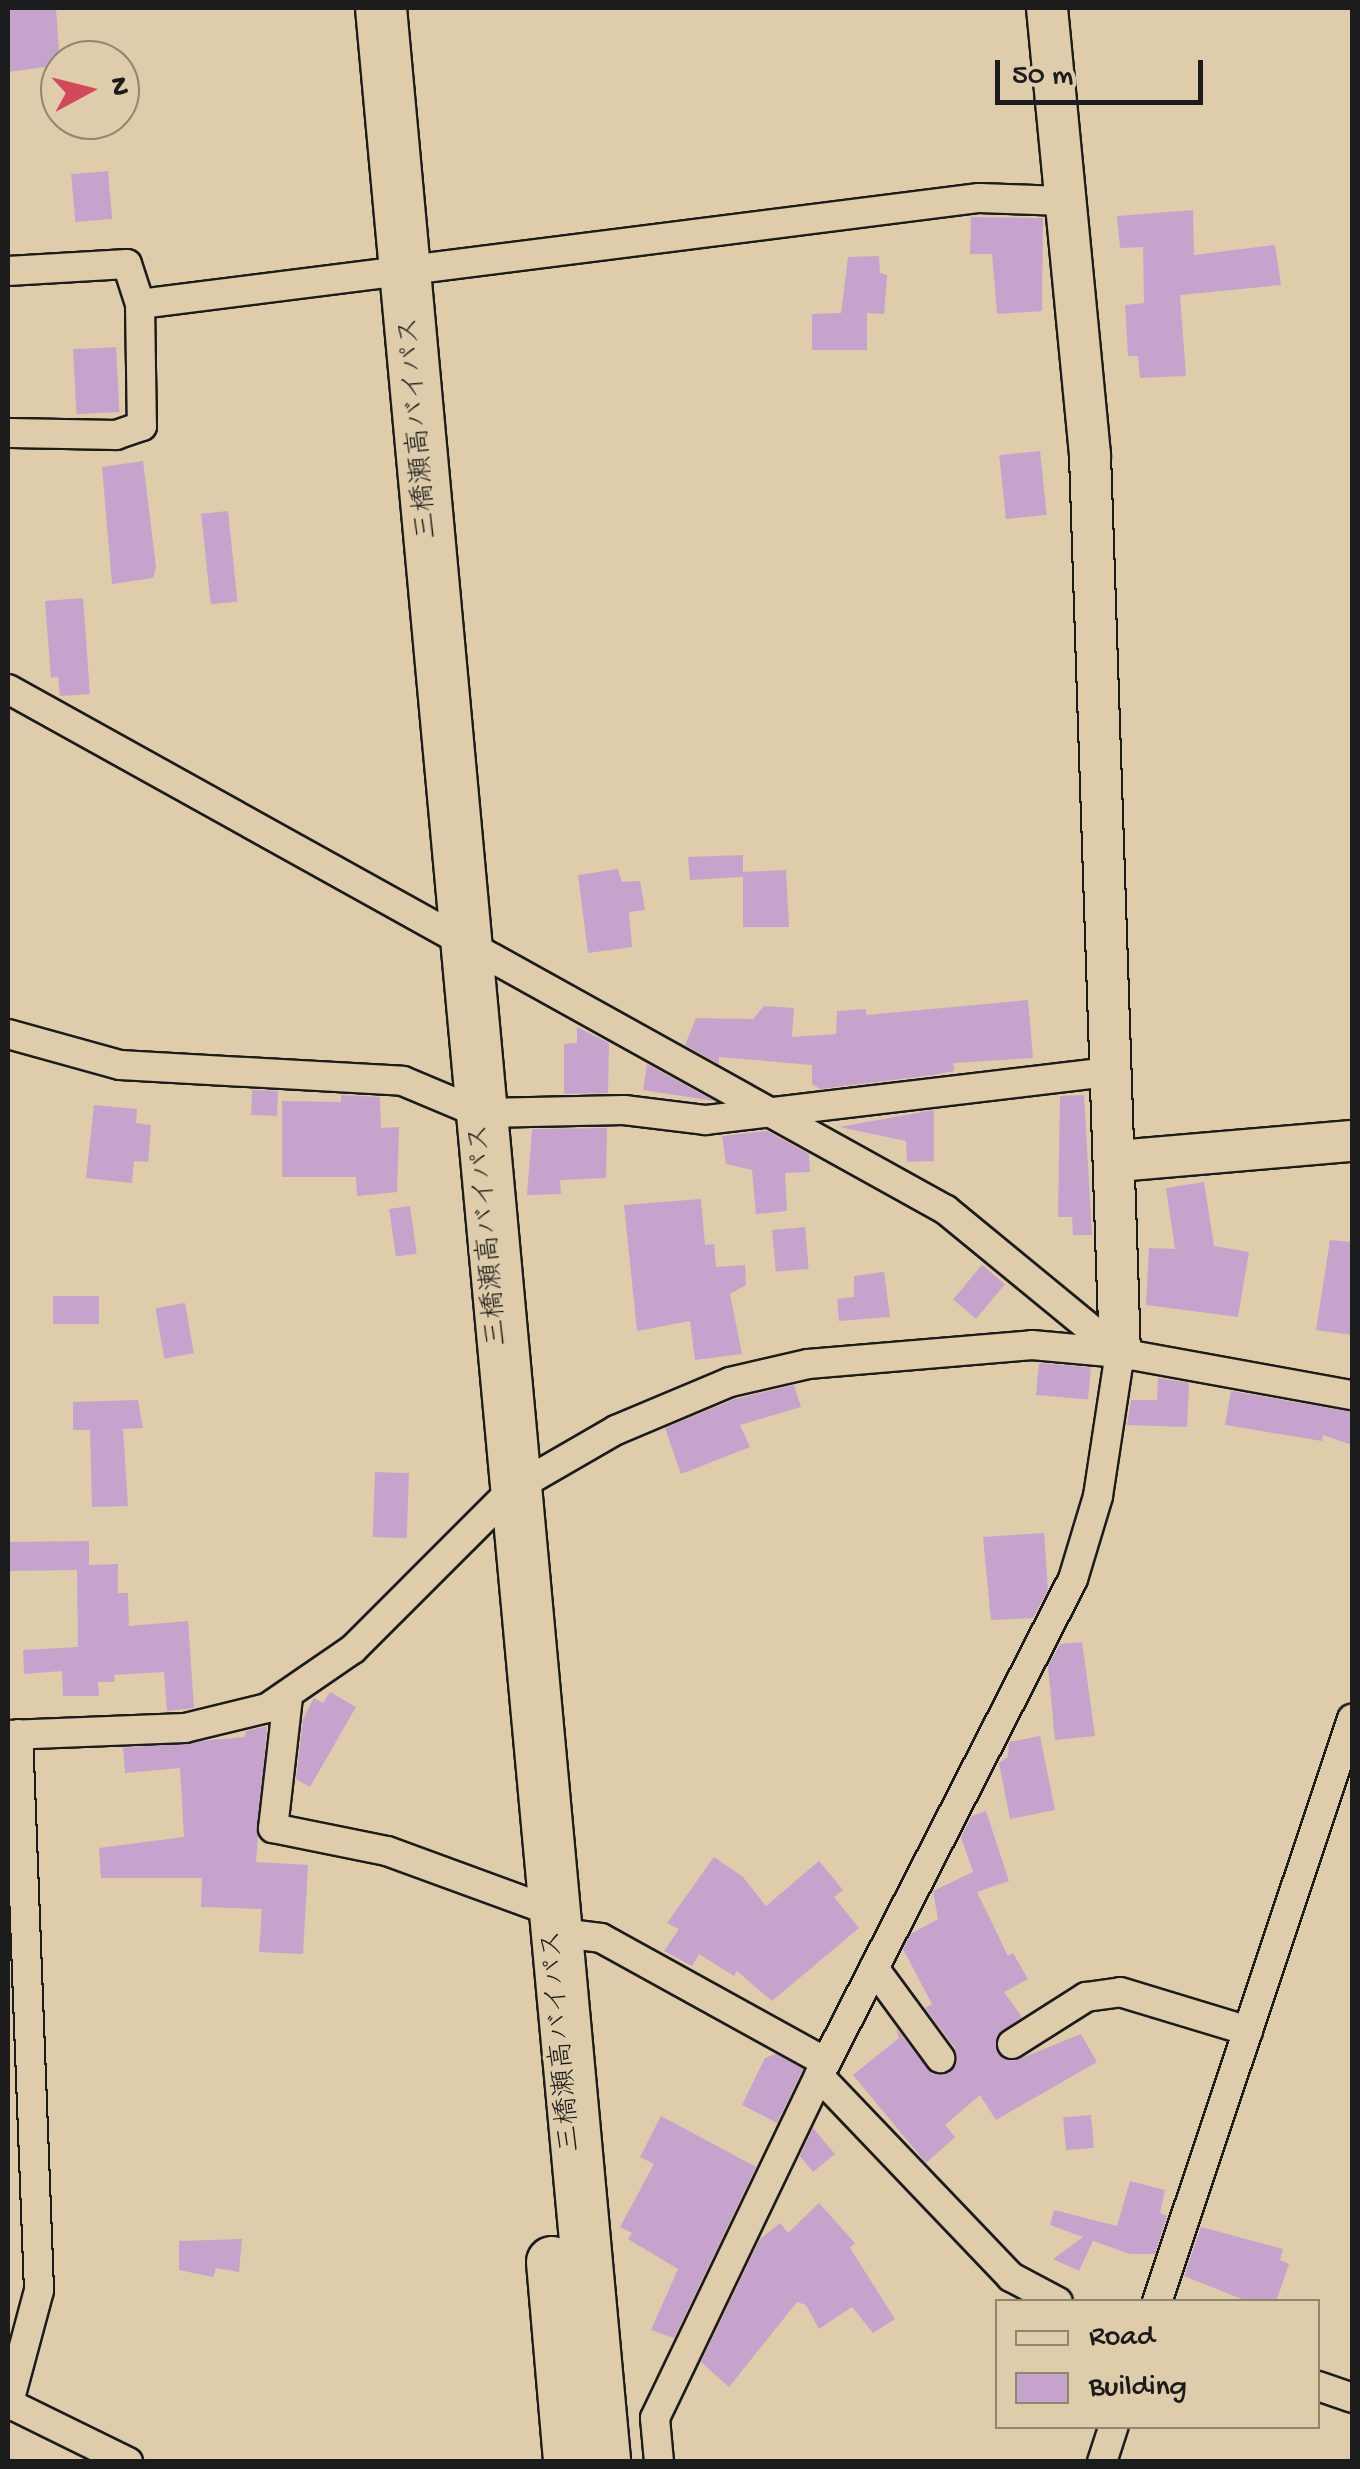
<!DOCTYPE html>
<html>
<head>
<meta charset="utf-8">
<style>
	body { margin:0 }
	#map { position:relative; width:1360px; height:2469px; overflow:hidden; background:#dfccaa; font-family:"Gochi Hand","Klee One",sans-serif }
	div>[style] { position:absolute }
	.building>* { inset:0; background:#c6a3cd; transform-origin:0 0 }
	.roads { filter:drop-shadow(2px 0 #1c1c1c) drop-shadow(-2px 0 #1c1c1c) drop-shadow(0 2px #1c1c1c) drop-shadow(0 -2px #1c1c1c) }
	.street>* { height:28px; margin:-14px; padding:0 14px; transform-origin:14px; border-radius:14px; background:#dfccaa }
	.secondary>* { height:40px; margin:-20px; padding:0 20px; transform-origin:20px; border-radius:20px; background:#dfccaa }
	.highway>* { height:50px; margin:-25px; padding:0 25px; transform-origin:25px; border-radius:25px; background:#dfccaa }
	span { translate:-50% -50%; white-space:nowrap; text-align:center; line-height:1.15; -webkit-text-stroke:8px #dfccaa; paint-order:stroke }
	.street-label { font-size:28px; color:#1c1c1c }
	.frame { position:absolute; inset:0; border:10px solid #1c1c1c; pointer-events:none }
	.legend { position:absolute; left:995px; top:2299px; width:325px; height:130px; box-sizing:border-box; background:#dfccaa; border:2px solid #918671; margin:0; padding:12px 18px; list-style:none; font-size:30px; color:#1c1c1c }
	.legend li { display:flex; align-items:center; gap:20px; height:50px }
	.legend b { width:50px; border:2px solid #918671 }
	.north { position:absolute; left:40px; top:40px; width:100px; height:100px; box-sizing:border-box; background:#dfccaa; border:2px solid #918671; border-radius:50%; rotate:83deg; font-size:28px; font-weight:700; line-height:40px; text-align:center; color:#1c1c1c }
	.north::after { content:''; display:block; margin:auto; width:35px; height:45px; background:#d1495b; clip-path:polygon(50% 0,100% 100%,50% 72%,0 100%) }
	.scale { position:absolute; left:995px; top:60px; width:208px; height:45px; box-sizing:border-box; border:5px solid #1c1c1c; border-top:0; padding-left:12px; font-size:30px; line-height:35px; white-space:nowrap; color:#1c1c1c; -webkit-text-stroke:8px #dfccaa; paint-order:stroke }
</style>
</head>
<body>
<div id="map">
	<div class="building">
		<div style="clip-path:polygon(8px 8px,56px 8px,60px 65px,8px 72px)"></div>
		<div style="left:108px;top:171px;width:48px;height:37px;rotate:85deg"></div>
		<div style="clip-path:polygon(1193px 210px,1194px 255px,1275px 245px,1281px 285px,1180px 295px,1186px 376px,1140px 378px,1138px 356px,1128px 356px,1125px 305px,1144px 303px,1143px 247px,1120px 248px,1117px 216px)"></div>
		<div style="clip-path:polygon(971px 217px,1043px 218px,1042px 311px,997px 314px,992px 254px,970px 254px)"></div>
		<div style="clip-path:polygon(879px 256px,880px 273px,887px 275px,884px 314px,867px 313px,867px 350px,812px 350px,812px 314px,841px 313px,848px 257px)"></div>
		<div style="left:116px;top:347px;width:65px;height:43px;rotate:87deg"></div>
		<div style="left:1040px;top:451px;width:64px;height:41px;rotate:84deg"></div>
		<div style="clip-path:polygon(143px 461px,156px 567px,153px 578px,112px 584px,102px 467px)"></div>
		<div style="left:228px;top:511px;width:91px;height:27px;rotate:84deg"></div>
		<div style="clip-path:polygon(83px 598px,90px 694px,60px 696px,58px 677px,51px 678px,45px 601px)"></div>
		<div style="clip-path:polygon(743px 855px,743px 872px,786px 870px,789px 927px,743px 927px,743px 877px,690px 880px,688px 857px)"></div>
		<div style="clip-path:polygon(618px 869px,622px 882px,640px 881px,645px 910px,629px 912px,632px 947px,588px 953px,578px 875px)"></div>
		<div style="clip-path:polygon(1028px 1000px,1033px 1058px,953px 1063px,954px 1071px,933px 1075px,820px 1089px,812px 1084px,812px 1065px,719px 1057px,719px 1064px,685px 1045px,696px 1018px,753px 1019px,764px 1006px,794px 1008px,792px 1037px,836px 1034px,837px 1011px,866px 1009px,866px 1015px)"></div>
		<div style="clip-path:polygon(577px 1027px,609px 1043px,608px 1093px,564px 1094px,564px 1044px,577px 1043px)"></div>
		<div style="clip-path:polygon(647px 1064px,714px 1101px,643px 1090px)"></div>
		<div style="left:252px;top:1090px;width:26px;height:25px;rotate:2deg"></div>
		<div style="clip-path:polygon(341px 1095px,380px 1097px,381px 1128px,399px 1127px,397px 1192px,357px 1196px,356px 1177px,282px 1177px,282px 1101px,341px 1102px)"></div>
		<div style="clip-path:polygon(1084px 1095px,1092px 1235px,1073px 1235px,1072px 1217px,1058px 1217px,1060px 1096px)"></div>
		<div style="clip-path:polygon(94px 1105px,137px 1109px,136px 1123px,151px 1125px,148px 1162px,134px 1161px,132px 1183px,86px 1178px)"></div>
		<div style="clip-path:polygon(934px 1110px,934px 1161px,907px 1162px,906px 1141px,839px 1127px)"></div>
		<div style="clip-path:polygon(607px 1128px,606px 1178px,560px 1180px,561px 1194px,527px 1195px,532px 1129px)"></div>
		<div style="clip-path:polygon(767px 1131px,809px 1154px,810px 1172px,785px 1173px,787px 1211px,756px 1214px,752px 1170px,726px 1164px,722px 1136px)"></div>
		<div style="clip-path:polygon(1204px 1182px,1214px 1246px,1249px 1252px,1238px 1317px,1146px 1305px,1149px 1248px,1175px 1249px,1166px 1188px)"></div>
		<div style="clip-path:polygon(701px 1199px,705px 1245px,714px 1244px,716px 1267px,745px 1265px,746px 1285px,730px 1294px,742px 1354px,695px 1360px,690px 1321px,637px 1331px,624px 1205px)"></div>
		<div style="left:410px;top:1206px;width:48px;height:21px;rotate:82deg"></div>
		<div style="left:805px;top:1227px;width:42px;height:33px;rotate:85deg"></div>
		<div style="clip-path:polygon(1330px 1240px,1352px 1242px,1352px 1335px,1316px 1330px)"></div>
		<div style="left:982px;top:1265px;width:30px;height:45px;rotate:40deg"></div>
		<div style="clip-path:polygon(884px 1272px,890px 1317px,839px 1321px,837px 1299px,854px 1297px,854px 1276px)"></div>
		<div style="left:53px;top:1296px;width:46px;height:28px"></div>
		<div style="left:185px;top:1303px;width:51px;height:30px;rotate:80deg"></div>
		<div style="left:1039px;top:1363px;width:52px;height:32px;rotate:5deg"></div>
		<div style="clip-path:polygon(1158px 1378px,1189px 1383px,1187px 1427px,1127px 1425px,1131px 1400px,1157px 1400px)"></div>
		<div style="clip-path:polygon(794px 1385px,801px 1407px,740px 1425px,750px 1447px,681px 1474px,665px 1428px,735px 1399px)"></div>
		<div style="clip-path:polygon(1231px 1391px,1352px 1412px,1352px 1445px,1323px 1435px,1322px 1441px,1225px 1425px)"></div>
		<div style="clip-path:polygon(138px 1400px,143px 1428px,123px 1429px,128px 1506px,92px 1507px,90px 1430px,73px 1430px,73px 1402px)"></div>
		<div style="left:375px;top:1472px;width:34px;height:65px;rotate:2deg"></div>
		<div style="clip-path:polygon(1044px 1533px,1048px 1590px,1033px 1618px,991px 1620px,983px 1537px)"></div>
		<div style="clip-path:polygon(89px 1541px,89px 1565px,118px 1564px,118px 1593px,128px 1593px,129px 1626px,188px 1621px,194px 1708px,167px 1711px,164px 1672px,114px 1675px,115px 1682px,98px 1682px,99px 1696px,63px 1696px,62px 1671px,24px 1674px,23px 1650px,78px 1647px,77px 1570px,8px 1571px,8px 1542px)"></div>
		<div style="clip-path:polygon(1082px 1642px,1095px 1736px,1055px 1740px,1048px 1666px,1060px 1644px)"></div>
		<div style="clip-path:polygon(330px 1692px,356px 1707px,310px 1787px,296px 1779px,303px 1719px,314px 1698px,323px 1703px)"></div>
		<div style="clip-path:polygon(267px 1726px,256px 1862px,308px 1865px,303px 1954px,259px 1952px,262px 1909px,201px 1907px,202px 1878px,101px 1878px,99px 1848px,184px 1837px,180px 1768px,125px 1773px,123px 1748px,245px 1737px,246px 1731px)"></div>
		<div style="clip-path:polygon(1040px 1736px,1055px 1810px,1010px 1819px,999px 1763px,1008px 1757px,1009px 1742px)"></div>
		<div style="clip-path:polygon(986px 1811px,1009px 1881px,977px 1892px,1008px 1956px,1013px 1953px,1028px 1979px,1004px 1992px,1022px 2017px,997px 2035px,997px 2052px,1014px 2061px,1081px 2034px,1097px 2062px,996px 2120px,980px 2095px,945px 2125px,955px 2137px,926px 2163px,853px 2075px,899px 2038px,896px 2028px,932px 2074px,956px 2066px,955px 2048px,925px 2008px,932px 2004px,903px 1949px,911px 1934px,938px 1919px,933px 1891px,973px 1872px,961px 1837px,972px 1816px)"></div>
		<div style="clip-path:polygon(714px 1857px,743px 1877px,766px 1906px,819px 1861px,843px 1890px,834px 1897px,859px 1928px,772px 2001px,737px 1971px,734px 1976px,699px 1954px,692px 1966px,664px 1951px,679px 1929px,667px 1923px)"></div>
		<div style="clip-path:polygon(776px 2054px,803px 2069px,777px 2123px,742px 2105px,765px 2058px)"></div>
		<div style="left:1091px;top:2115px;width:33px;height:28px;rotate:85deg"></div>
		<div style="clip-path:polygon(661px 2116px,756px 2167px,674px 2338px,651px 2330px,678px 2269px,628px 2239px,632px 2233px,620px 2227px,654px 2164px,640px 2157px)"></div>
		<div style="clip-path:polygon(813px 2128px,835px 2154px,813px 2172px,800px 2156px)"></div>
		<div style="clip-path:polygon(1130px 2181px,1165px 2190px,1160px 2213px,1167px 2216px,1155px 2254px,1130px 2254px,1093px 2241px,1079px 2271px,1053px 2259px,1083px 2237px,1050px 2225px,1054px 2210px,1117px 2226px)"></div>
		<div style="clip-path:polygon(819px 2203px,855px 2243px,850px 2248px,895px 2319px,873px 2333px,852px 2307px,819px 2329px,806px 2305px,797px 2302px,729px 2387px,701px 2362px,760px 2239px,780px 2223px,788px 2233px)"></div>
		<div style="clip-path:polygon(1201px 2227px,1283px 2249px,1280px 2260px,1289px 2264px,1276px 2302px,1249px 2302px,1184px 2276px)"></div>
		<div style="clip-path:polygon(242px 2239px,239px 2272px,216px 2268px,213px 2277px,179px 2270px,179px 2241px)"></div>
	</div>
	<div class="roads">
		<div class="street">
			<div style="left:8px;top:271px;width:119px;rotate:-3.4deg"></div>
			<div style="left:127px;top:264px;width:42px;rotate:72deg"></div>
			<div style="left:140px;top:304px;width:122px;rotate:89.1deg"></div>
			<div style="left:142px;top:426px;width:28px;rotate:161deg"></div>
			<div style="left:116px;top:435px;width:108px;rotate:-178.9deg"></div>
			<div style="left:140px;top:304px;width:846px;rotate:-7.2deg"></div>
			<div style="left:979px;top:198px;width:85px;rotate:2deg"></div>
			<div style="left:8px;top:689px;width:1073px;rotate:29.05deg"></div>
			<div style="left:946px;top:1210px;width:225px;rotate:39.4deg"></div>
			<div style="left:8px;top:1034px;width:116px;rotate:15.5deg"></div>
			<div style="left:120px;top:1065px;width:283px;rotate:3.2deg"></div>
			<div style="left:403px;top:1081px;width:82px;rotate:22.8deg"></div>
			<div style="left:479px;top:1113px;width:145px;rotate:-1.2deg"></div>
			<div style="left:624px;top:1110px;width:83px;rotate:7deg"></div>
			<div style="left:706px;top:1120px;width:411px;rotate:-6.8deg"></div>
			<div style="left:288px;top:1697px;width:132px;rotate:96.5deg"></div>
			<div style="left:273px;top:1828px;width:116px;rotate:11.4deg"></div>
			<div style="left:387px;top:1851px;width:175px;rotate:20.1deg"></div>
			<div style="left:8px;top:1735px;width:177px;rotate:-2.3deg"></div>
			<div style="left:185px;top:1728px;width:84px;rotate:-13.7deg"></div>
			<div style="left:267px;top:1708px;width:104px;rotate:-34.5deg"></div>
			<div style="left:353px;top:1649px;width:225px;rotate:-45deg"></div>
			<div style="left:512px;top:1490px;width:120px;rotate:-30deg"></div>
			<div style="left:616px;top:1430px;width:124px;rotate:-22.8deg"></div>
			<div style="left:730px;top:1382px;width:80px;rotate:-13deg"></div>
			<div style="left:808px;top:1364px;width:225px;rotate:-4.8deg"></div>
			<div style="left:1032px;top:1345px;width:88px;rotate:5.2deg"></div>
			<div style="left:1120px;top:1353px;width:236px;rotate:10.3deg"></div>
			<div style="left:553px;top:1932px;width:48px;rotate:7.1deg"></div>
			<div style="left:601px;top:1938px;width:257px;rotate:28.9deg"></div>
			<div style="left:874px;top:1968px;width:112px;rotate:53.7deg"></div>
			<div style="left:1012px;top:2044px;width:88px;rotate:-32.4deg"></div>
			<div style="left:1086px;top:1997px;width:34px;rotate:-8deg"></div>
			<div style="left:1120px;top:1992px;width:134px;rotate:16.9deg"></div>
			<div style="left:819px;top:2076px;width:278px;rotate:46.3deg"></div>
			<div style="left:1011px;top:2277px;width:53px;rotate:28deg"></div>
			<div style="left:1157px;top:2302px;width:615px;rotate:-71.51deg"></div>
			<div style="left:1318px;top:2386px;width:36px;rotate:19deg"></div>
			<div style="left:8px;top:2403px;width:134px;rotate:26.2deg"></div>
			<div style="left:8px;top:2406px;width:120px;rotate:-75deg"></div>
			<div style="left:39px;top:2290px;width:556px;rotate:-92.16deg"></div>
			<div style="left:659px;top:2462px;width:44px;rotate:-95.2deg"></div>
			<div style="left:655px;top:2418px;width:379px;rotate:-64.4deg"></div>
			<div style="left:819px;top:2076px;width:558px;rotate:-62.93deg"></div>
			<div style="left:1073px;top:1579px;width:87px;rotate:-73.2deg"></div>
			<div style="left:1098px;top:1496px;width:145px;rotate:-81.3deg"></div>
			<div style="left:1102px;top:2462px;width:38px;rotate:-72deg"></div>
		</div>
		<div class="secondary">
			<div style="left:1047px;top:8px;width:449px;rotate:84.5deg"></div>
			<div style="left:1090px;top:455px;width:899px;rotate:88.09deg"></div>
			<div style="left:1117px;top:1161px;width:236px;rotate:-4.9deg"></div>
		</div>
		<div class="highway">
			<div style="left:381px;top:8px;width:2464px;rotate:84.78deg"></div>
			<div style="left:552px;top:2262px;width:201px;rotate:85.1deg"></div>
		</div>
	</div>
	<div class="street-label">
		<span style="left:420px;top:428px;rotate:-95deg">三橋瀬高バイパス</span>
		<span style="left:490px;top:1235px;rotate:-95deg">三橋瀬高バイパス</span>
		<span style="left:563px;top:2041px;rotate:-95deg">三橋瀬高バイパス</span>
	</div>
	<div class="frame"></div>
	<ul class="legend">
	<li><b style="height:12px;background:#dfccaa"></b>Road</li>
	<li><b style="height:28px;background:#c6a3cd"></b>Building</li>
	</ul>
	<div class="north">N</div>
	<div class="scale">50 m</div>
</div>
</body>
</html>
